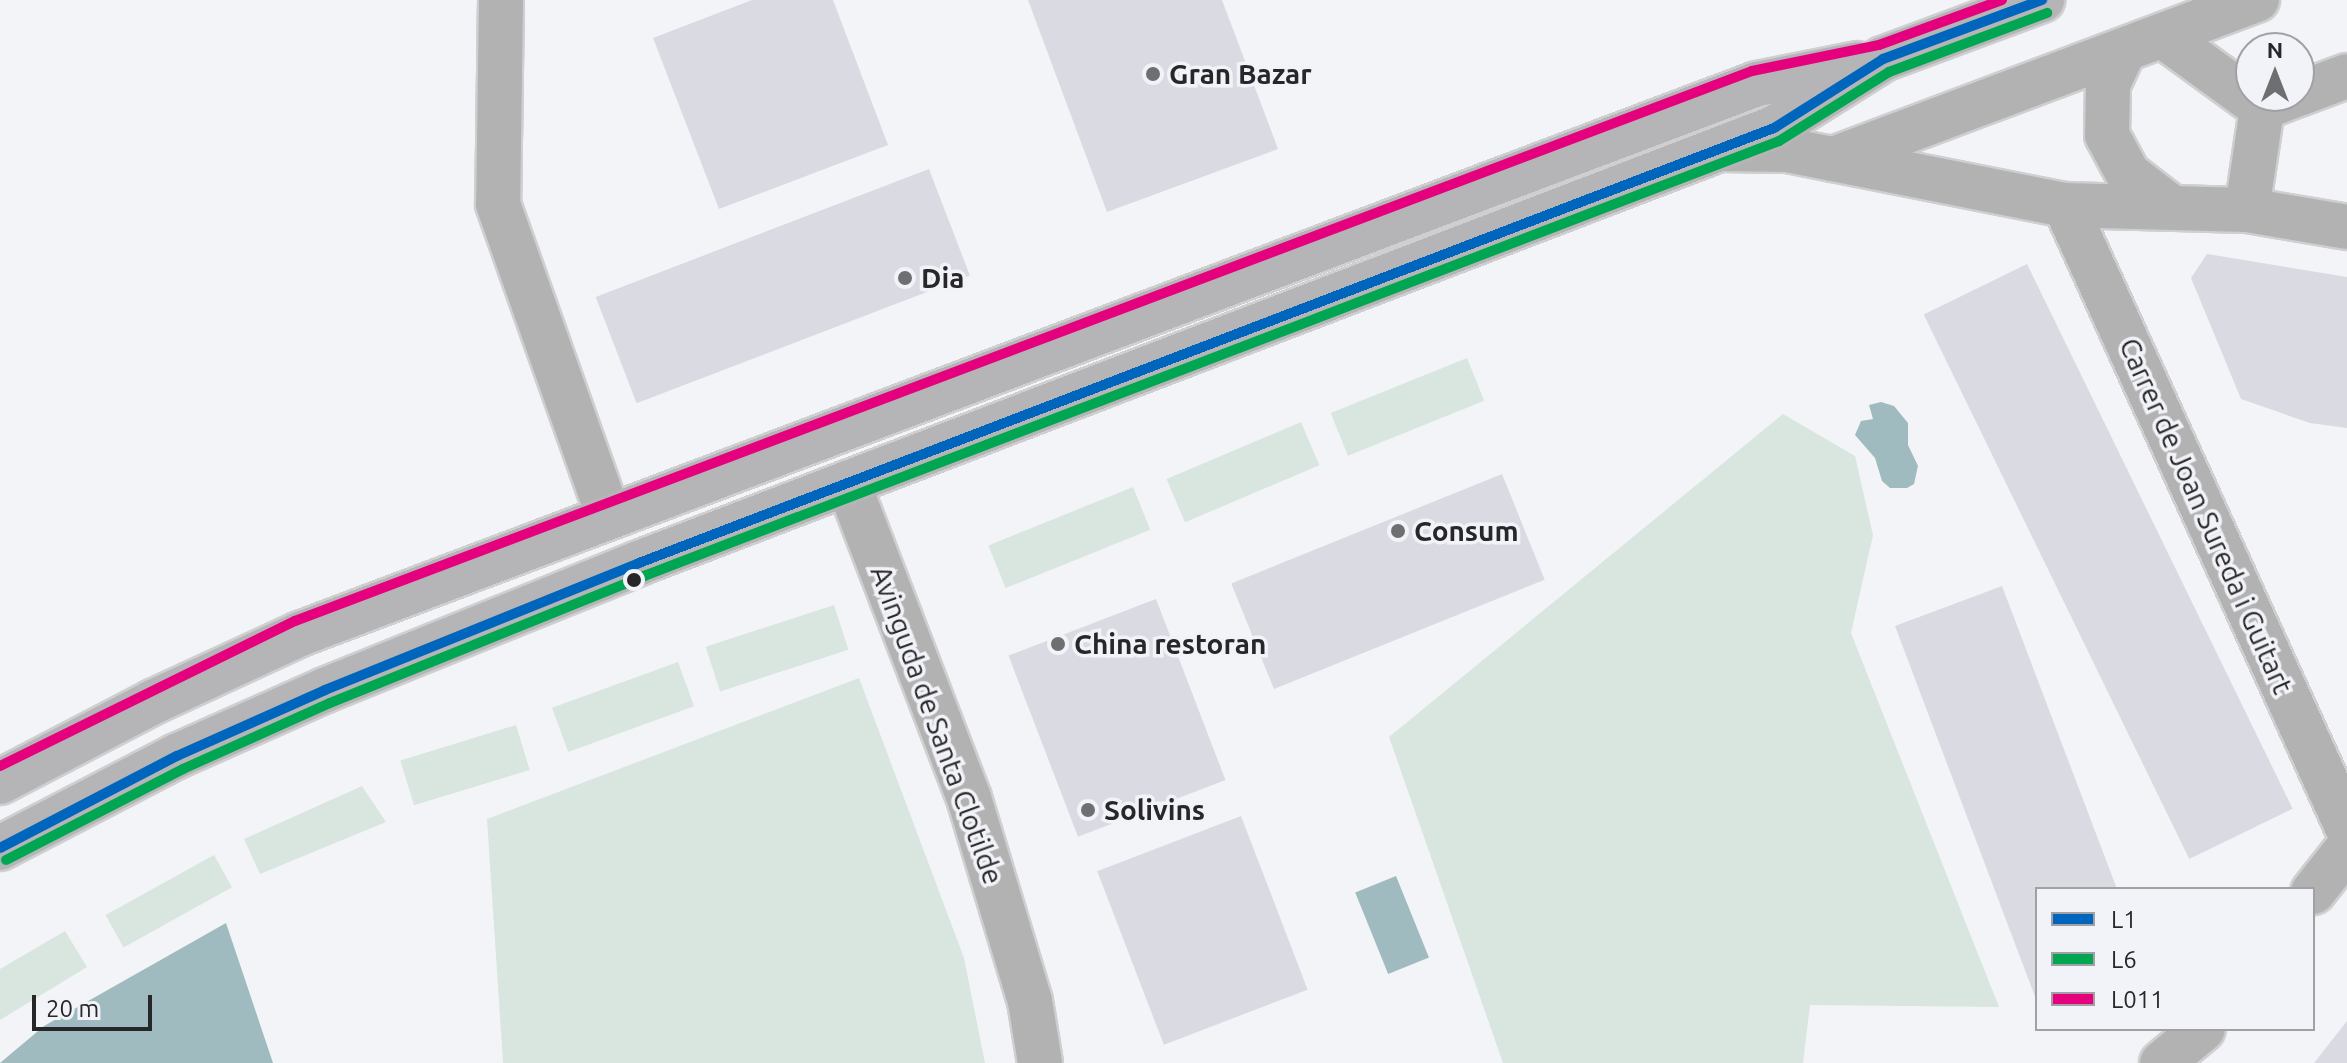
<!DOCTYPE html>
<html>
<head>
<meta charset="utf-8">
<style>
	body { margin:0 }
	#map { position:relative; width:2347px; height:1063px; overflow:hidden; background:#f3f4f7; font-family:Ubuntu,sans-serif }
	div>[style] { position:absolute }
	.green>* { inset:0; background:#d9e6df; transform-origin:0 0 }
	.water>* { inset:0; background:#a0bbbf; transform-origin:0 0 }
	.building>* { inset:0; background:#dadae2; transform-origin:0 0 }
	.roads { filter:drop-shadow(2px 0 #cfcfd1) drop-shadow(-2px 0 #cfcfd1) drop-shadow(0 2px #cfcfd1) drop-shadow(0 -2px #cfcfd1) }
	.minor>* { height:44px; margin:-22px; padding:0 22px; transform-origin:22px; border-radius:22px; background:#b2b2b2 }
	.major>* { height:44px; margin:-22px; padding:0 22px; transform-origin:22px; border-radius:22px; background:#b5b4b6 }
	.bus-1>* { height:10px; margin:-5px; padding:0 5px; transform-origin:5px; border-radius:5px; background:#0065bd }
	.bus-2>* { height:10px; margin:-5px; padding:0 5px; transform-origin:5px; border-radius:5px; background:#00a651 }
	.bus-3>* { height:10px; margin:-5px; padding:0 5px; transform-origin:5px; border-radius:5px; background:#e5007d }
	.dots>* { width:22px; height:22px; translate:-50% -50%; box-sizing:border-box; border:4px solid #f2f3f8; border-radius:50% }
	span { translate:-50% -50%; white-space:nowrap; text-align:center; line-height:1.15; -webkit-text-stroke:7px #f2f3f8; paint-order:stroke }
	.poi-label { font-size:28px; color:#272729; font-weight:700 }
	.left { translate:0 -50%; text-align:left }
	.street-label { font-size:28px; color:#272729 }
	.legend { position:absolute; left:2035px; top:887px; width:280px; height:144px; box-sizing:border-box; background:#f2f3f8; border:2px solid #a1a1a5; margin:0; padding:10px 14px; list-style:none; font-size:24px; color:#272729 }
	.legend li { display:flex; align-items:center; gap:16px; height:40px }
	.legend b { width:40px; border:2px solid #a1a1a5 }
	.north { position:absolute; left:2235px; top:32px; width:80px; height:80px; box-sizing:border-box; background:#f2f3f8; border:2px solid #a1a1a5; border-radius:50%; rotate:0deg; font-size:22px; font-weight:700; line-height:32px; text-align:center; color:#272729 }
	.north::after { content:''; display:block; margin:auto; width:28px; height:36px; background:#6e6f71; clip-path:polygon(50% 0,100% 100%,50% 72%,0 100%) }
	.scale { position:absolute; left:32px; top:995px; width:120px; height:36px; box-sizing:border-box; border:4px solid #272729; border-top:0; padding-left:10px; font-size:24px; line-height:28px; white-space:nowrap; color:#272729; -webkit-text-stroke:6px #f2f3f8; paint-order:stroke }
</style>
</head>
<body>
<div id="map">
	<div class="green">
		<div style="left:1467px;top:358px;width:46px;height:147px;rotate:68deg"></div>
		<div style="clip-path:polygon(1783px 414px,1855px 456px,1873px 535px,1851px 633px,1999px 1007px,1810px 1005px,1803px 1063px,1503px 1063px,1389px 737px)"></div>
		<div style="left:1301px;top:422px;width:47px;height:146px;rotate:67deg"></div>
		<div style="left:1133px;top:487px;width:46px;height:156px;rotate:68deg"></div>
		<div style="left:834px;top:605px;width:47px;height:135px;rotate:72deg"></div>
		<div style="left:678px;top:662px;width:47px;height:134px;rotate:70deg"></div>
		<div style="clip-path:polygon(859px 678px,964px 958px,985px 1063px,503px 1063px,487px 819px)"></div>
		<div style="left:516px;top:725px;width:47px;height:121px;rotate:73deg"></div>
		<div style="clip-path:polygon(362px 786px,386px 822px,260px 874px,244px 839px)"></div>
		<div style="left:214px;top:855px;width:37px;height:124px;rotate:61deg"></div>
		<div style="clip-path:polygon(65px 931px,87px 967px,0 1020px,0 969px)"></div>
	</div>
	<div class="water">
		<div style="clip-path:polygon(1881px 402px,1894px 406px,1908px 423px,1908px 445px,1918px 466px,1914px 484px,1907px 488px,1890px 488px,1882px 481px,1875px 458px,1855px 435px,1861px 421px,1873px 419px,1869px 405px)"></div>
		<div style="left:1396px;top:876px;width:88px;height:44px;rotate:68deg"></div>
		<div style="clip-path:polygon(226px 923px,273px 1063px,0 1063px,44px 1026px)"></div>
	</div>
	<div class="building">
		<div style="clip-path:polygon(752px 0,833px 0,888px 145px,719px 209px,653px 38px)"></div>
		<div style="clip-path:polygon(1028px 0,1222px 0,1278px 149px,1107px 212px)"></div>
		<div style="left:929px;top:169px;width:114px;height:357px;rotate:69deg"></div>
		<div style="clip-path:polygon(2207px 254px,2347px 277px,2347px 428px,2310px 423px,2241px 399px,2191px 278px)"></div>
		<div style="left:2027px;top:264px;width:606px;height:115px;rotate:64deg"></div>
		<div style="left:1502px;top:474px;width:114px;height:292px;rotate:68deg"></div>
		<div style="clip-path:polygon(2002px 586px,2117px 889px,2037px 889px,2037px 1002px,1895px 626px)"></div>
		<div style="left:1156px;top:599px;width:194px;height:158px;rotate:69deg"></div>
		<div style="left:1241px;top:816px;width:186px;height:154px;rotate:69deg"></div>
		<div style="clip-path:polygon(2347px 1021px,2347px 1063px,2314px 1063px)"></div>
	</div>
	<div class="roads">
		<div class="minor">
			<div style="left:501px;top:0;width:204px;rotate:90.8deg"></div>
			<div style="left:498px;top:204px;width:332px;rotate:70.5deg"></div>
			<div style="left:2163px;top:36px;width:122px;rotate:36deg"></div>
			<div style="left:2124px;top:50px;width:38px;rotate:115deg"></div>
			<div style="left:2108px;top:85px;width:50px;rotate:91.1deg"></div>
			<div style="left:2107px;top:135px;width:44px;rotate:61.7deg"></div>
			<div style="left:2128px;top:174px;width:54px;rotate:37.5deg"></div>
			<div style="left:2299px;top:94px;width:51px;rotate:-20.6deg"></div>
			<div style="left:1721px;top:149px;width:66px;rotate:0.9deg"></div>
			<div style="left:1787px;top:150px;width:283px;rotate:11.2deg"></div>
			<div style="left:2065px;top:205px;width:182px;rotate:1.6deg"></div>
			<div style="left:2247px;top:210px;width:101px;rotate:9.6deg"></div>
			<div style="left:1833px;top:159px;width:453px;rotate:-20.6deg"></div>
			<div style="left:2065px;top:205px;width:683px;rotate:65.61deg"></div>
			<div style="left:2247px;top:210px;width:103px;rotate:-81.6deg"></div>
			<div style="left:2262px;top:108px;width:34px;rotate:-21deg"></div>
			<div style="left:848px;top:483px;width:337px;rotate:69deg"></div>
			<div style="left:969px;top:798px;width:212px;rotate:73.3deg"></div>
			<div style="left:1030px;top:1001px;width:63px;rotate:80.8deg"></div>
			<div style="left:2313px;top:892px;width:55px;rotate:-51.7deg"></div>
			<div style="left:2162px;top:1063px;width:53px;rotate:-39.7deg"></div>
		</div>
		<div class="major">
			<div style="left:0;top:782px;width:173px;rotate:-27.6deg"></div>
			<div style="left:153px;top:702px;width:162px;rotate:-24.8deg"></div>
			<div style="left:300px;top:634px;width:1557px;rotate:-20.68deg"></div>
			<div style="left:1757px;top:84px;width:102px;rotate:-11.3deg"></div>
			<div style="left:0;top:848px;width:199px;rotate:-27.5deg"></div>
			<div style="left:177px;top:756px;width:162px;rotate:-24deg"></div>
			<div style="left:325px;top:690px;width:339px;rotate:-22deg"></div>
			<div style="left:639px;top:563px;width:1216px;rotate:-20.97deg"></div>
			<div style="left:1774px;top:128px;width:129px;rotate:-32.3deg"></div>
			<div style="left:1883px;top:59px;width:170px;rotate:-20.4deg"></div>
		</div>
	</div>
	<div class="bus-1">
		<div style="left:0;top:848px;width:199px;rotate:-27.5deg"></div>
		<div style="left:177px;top:756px;width:162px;rotate:-24deg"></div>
		<div style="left:325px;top:690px;width:339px;rotate:-22deg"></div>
		<div style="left:639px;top:563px;width:1216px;rotate:-20.97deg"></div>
		<div style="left:1774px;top:128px;width:129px;rotate:-32.3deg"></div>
		<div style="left:1883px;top:59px;width:170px;rotate:-20.4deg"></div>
	</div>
	<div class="bus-2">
		<div style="left:6px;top:860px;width:199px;rotate:-27.2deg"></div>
		<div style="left:183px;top:769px;width:161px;rotate:-24.2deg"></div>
		<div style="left:330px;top:703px;width:339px;rotate:-22deg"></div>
		<div style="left:644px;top:576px;width:1216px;rotate:-20.97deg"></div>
		<div style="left:1779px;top:141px;width:130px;rotate:-32.1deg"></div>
		<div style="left:1889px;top:72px;width:169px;rotate:-20.5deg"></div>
	</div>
	<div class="bus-3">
		<div style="left:0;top:766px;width:329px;rotate:-26.2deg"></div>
		<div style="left:295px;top:621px;width:1557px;rotate:-20.68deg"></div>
		<div style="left:1752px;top:71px;width:130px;rotate:-11.6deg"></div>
		<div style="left:1879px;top:45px;width:131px;rotate:-20.1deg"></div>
	</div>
	<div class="dots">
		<div style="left:1153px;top:74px;background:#6e6f71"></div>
		<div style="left:905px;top:278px;background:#6e6f71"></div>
		<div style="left:1398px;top:531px;background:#6e6f71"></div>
		<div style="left:634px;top:580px;background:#272729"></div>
		<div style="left:1058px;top:644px;background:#6e6f71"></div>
		<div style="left:1088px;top:810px;background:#6e6f71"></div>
	</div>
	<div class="poi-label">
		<span class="left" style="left:1169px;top:74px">Gran Bazar</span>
		<span class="left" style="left:921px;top:278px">Dia</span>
		<span class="left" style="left:1414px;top:531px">Consum</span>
		<span class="left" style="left:1074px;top:644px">China restoran</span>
		<span class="left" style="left:1104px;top:810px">Solivins</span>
	</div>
	<div class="street-label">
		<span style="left:2206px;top:516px;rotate:66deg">Carrer de Joan Sureda i Guitart</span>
		<span style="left:937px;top:725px;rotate:70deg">Avinguda de Santa Clotilde</span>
	</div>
	<ul class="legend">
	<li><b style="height:10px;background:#0065bd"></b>L1</li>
	<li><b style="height:10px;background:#00a651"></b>L6</li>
	<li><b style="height:10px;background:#e5007d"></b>L011</li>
	</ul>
	<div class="north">N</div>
	<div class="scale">20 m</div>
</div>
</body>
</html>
